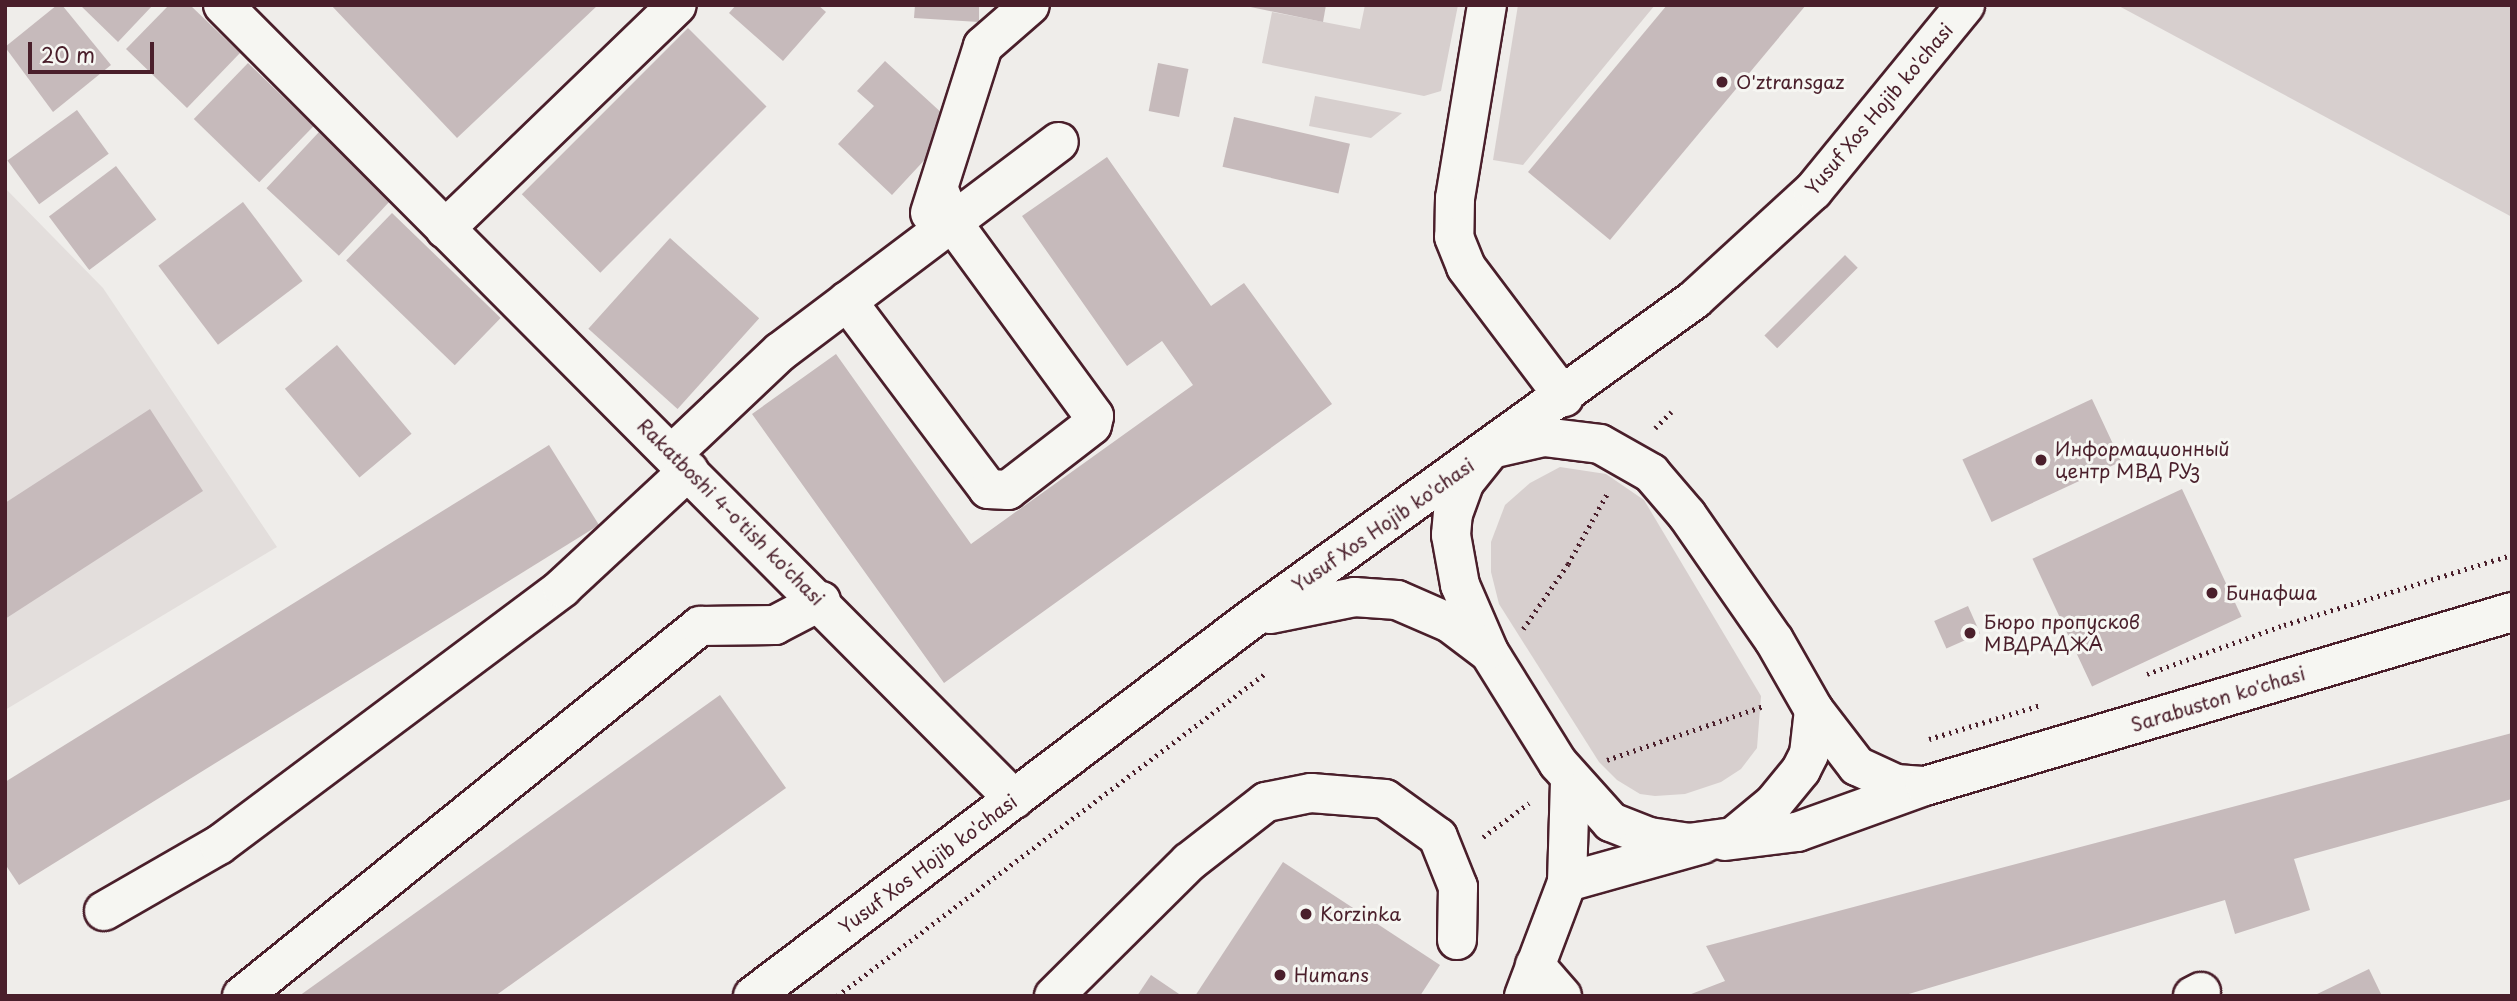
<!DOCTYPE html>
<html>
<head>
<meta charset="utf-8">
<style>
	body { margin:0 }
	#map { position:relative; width:2517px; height:1001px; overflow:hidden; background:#efedea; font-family:"Playpen Sans",sans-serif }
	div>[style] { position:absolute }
	.built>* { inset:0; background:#e3dedc }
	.green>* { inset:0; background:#d7cfce }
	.building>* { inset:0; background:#c6babb; transform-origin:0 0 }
	.path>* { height:4.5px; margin-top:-2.25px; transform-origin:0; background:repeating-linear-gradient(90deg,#4a1f2b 0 2px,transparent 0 7px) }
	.roads { filter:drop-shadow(2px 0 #4a1f2b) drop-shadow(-2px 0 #4a1f2b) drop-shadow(0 2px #4a1f2b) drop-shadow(0 -2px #4a1f2b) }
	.minor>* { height:38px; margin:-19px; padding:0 19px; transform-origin:19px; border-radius:19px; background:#f6f6f2 }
	.major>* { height:38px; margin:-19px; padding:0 19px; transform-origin:19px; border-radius:19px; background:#f6f6f2 }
	.dots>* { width:19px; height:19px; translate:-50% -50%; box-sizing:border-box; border:4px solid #f6f6f2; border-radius:50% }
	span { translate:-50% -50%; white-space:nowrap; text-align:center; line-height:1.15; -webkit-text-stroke:6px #f6f6f2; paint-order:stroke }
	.poi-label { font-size:19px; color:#4a1f2b }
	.left { translate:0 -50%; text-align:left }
	.street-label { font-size:19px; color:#4a1f2b }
	.frame { position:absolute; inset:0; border:7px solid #4a1f2b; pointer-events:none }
	.scale { position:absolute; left:28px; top:42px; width:126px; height:32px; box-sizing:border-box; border:4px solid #4a1f2b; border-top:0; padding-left:9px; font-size:21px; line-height:24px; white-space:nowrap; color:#4a1f2b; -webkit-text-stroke:5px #f6f6f2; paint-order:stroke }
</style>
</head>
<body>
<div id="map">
	<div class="built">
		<div style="clip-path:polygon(5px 188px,103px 288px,277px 547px,5px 710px)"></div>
	</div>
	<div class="green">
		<div style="clip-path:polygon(1365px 5px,1458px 5px,1441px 91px,1424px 96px,1262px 63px,1272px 12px,1360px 29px)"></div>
		<div style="clip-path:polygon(1518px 5px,1655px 5px,1523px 165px,1493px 160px)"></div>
		<div style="clip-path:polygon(2117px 5px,2512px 5px,2512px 217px)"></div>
		<div style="clip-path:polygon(1315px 96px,1402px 113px,1371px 138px,1309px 126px)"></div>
		<div style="clip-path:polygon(1560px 467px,1606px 474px,1644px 500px,1761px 696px,1757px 748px,1741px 769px,1721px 782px,1685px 794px,1655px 796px,1640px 794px,1617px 780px,1599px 762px,1499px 604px,1491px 572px,1491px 542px,1505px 505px,1530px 483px)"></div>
	</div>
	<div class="building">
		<div style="clip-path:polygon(57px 5px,62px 5px,111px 65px,53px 112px,5px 47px)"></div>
		<div style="clip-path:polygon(80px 5px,153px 5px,118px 42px)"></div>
		<div style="clip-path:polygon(169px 5px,190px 5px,240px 53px,187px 108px,126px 49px)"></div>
		<div style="clip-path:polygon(331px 5px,598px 5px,457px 138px)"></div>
		<div style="clip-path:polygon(736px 5px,818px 5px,826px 12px,783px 61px,729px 13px)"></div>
		<div style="clip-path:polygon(915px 5px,979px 5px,979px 22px,914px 18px)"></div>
		<div style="clip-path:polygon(1241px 5px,1326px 5px,1323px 22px)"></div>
		<div style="clip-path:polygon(1667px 5px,1806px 5px,1610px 240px,1528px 172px)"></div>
		<div style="left:688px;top:28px;width:111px;height:235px;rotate:45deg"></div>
		<div style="clip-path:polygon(885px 61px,956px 126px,892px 195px,838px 144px,874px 106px,857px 91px)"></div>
		<div style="left:248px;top:63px;width:91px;height:78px;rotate:44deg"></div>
		<div style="left:1158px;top:63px;width:31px;height:49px;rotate:11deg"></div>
		<div style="left:77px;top:110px;width:54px;height:86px;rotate:54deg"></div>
		<div style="left:1234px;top:117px;width:119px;height:51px;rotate:13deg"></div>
		<div style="left:319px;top:132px;width:99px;height:77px;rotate:43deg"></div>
		<div style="clip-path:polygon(1107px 157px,1211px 306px,1244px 283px,1332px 404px,944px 683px,752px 414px,836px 354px,971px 544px,1193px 385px,1162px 341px,1127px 366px,1022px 216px)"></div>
		<div style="left:116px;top:166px;width:67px;height:84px;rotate:53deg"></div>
		<div style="left:243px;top:202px;width:99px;height:106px;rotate:53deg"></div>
		<div style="left:392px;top:213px;width:151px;height:66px;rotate:44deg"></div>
		<div style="left:670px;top:238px;width:120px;height:122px;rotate:42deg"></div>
		<div style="left:1845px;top:255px;width:18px;height:114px;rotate:45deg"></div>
		<div style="left:337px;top:345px;width:116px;height:68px;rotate:50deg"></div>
		<div style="left:2092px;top:399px;width:69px;height:143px;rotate:65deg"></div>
		<div style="clip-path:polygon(150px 409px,203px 491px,5px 619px,5px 503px)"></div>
		<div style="clip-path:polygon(549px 445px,599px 525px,19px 885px,5px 864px,5px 782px)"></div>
		<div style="left:2182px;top:489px;width:141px;height:165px;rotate:65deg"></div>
		<div style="left:1968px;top:606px;width:30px;height:37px;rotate:66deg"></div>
		<div style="clip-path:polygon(720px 695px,786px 788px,495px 996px,299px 996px)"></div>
		<div style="clip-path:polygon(2512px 733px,2512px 799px,2294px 859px,2310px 910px,2235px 934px,2225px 900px,1902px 996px,1686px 996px,1725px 981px,1706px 946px)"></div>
		<div style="clip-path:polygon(1283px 862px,1440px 965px,1420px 996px,1195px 996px)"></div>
		<div style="clip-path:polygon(2369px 969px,2382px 996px,2313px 996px)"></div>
		<div style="clip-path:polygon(1151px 975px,1182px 996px,1137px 996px)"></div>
	</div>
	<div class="path">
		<div style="left:1655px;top:428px;width:23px;rotate:-45deg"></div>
		<div style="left:1523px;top:629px;width:79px;rotate:-55.3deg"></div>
		<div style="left:1568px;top:564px;width:80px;rotate:-60.9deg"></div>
		<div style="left:2147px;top:674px;width:145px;rotate:-19.7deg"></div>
		<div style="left:2284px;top:625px;width:239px;rotate:-17.1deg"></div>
		<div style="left:1929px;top:739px;width:117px;rotate:-16.9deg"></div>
		<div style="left:1607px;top:760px;width:166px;rotate:-19deg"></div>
		<div style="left:1483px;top:837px;width:57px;rotate:-36.5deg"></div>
		<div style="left:837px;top:996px;width:538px;rotate:-37deg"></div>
	</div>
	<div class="roads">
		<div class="minor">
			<div style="left:223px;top:5px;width:1121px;rotate:45.11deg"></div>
			<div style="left:1487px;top:5px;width:196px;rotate:99.4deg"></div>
			<div style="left:1455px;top:198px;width:39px;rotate:91deg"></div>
			<div style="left:1454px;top:237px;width:32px;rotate:68deg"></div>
			<div style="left:1466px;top:267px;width:163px;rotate:53deg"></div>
			<div style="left:930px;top:213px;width:175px;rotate:-72.4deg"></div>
			<div style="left:983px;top:46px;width:62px;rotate:-41.1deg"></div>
			<div style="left:445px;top:229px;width:322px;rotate:-44deg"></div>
			<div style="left:847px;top:301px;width:235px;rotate:53.1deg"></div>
			<div style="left:988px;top:489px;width:20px;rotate:3deg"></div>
			<div style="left:1008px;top:490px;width:106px;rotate:-37.7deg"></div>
			<div style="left:1092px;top:425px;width:9px;rotate:-77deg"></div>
			<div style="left:1094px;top:416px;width:240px;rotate:-126.2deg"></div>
			<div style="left:952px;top:222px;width:32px;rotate:-112deg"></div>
			<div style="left:672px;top:454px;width:149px;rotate:-43.4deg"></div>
			<div style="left:780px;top:352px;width:349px;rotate:-37deg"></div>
			<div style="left:1567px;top:882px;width:141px;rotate:-15.6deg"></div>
			<div style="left:104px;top:911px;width:133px;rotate:-29.9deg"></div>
			<div style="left:219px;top:845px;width:429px;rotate:-36.8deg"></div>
			<div style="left:562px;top:588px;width:173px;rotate:-42.9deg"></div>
			<div style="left:1535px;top:965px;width:41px;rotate:48.9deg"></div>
			<div style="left:242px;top:996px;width:589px;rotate:-38.93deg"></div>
			<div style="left:700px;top:626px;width:75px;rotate:-0.8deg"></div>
			<div style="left:775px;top:625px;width:52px;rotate:-27.6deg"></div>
			<div style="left:1054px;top:996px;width:190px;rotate:-44.8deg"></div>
			<div style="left:1189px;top:862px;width:98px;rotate:-37.9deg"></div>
			<div style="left:1266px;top:802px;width:46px;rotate:-11.3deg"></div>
			<div style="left:1311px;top:793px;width:74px;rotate:4.6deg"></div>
			<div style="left:1385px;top:799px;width:65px;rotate:35.6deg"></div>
			<div style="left:1438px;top:837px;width:54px;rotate:68.2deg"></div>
			<div style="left:1458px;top:887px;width:53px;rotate:91.1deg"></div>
			<div style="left:1524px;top:996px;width:122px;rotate:-69.3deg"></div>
			<div style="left:1567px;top:882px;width:103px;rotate:-88.3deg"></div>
			<div style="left:2193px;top:996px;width:9px;rotate:-27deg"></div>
		</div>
		<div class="major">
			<div style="left:1544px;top:437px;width:56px;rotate:7.1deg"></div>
			<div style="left:1600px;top:444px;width:59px;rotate:29.6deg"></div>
			<div style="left:1651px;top:473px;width:55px;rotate:49.4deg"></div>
			<div style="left:1687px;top:515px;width:152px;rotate:55.2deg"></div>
			<div style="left:1774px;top:640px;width:81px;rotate:60.3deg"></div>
			<div style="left:1814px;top:710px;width:44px;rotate:96.5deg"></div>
			<div style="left:1809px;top:754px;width:18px;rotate:117deg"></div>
			<div style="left:1801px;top:770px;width:43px;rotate:129.3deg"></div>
			<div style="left:1774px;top:803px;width:53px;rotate:140.3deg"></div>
			<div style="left:1733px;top:837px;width:43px;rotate:172.1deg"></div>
			<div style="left:1690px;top:843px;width:41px;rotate:-171.7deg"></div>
			<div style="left:1649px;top:837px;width:41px;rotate:-158.5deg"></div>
			<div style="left:1611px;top:822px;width:79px;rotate:-131.9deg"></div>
			<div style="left:1558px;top:763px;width:131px;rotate:-121.9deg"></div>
			<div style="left:1489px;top:652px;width:73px;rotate:-113.4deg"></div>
			<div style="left:1460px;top:585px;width:51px;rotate:-100.2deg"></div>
			<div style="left:1451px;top:535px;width:21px;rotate:-85deg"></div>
			<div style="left:1453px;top:514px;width:33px;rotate:-70deg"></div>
			<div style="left:1464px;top:483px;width:43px;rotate:-51.5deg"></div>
			<div style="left:1491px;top:449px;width:54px;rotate:-12.8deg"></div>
			<div style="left:1270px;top:614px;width:86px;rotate:-11.4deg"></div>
			<div style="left:1354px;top:597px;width:43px;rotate:4deg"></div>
			<div style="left:1397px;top:600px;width:58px;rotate:23.5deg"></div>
			<div style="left:1450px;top:623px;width:46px;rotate:37.1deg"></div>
			<div style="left:1814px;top:710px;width:71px;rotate:52.5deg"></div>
			<div style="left:1857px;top:766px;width:43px;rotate:24.8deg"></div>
			<div style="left:1896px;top:784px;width:27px;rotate:4deg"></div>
			<div style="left:1725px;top:841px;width:73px;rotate:-7.1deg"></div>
			<div style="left:1797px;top:832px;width:136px;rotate:-19.8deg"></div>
			<div style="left:1925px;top:786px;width:612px;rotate:-16.51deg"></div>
			<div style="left:753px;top:996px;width:628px;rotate:-37.11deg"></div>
			<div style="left:1254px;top:617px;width:544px;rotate:-35.79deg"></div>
			<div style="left:1695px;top:299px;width:160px;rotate:-42.5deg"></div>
			<div style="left:1813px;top:191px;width:240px;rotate:-50.7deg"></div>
		</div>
	</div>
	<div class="dots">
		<div style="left:1722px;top:82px;background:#4a1f2b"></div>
		<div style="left:2041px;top:460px;background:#4a1f2b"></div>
		<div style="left:2212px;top:593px;background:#4a1f2b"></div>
		<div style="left:1970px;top:633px;background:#4a1f2b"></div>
		<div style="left:1306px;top:914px;background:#4a1f2b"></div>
		<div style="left:1280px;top:975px;background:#4a1f2b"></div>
	</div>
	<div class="poi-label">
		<span class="left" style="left:1736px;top:82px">O'ztransgaz</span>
		<span class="left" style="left:2055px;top:460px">Информационный<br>центр МВД РУз</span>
		<span class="left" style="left:2226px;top:593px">Бинафша</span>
		<span class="left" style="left:1984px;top:633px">Бюро пропусков<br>МВДРАДЖА</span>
		<span class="left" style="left:1320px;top:914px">Korzinka</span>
		<span class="left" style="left:1294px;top:975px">Humans</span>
	</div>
	<div class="street-label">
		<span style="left:1879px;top:109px;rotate:-50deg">Yusuf Xos Hojib ko'chasi</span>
		<span style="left:731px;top:512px;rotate:45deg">Rakatboshi 4-o'tish ko'chasi</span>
		<span style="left:1383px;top:525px;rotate:-35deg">Yusuf Xos Hojib ko'chasi</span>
		<span style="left:2218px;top:699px;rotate:-17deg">Sarabuston ko'chasi</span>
		<span style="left:928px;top:864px;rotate:-37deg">Yusuf Xos Hojib ko'chasi</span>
	</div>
	<div class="frame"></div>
	<div class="scale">20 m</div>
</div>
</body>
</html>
